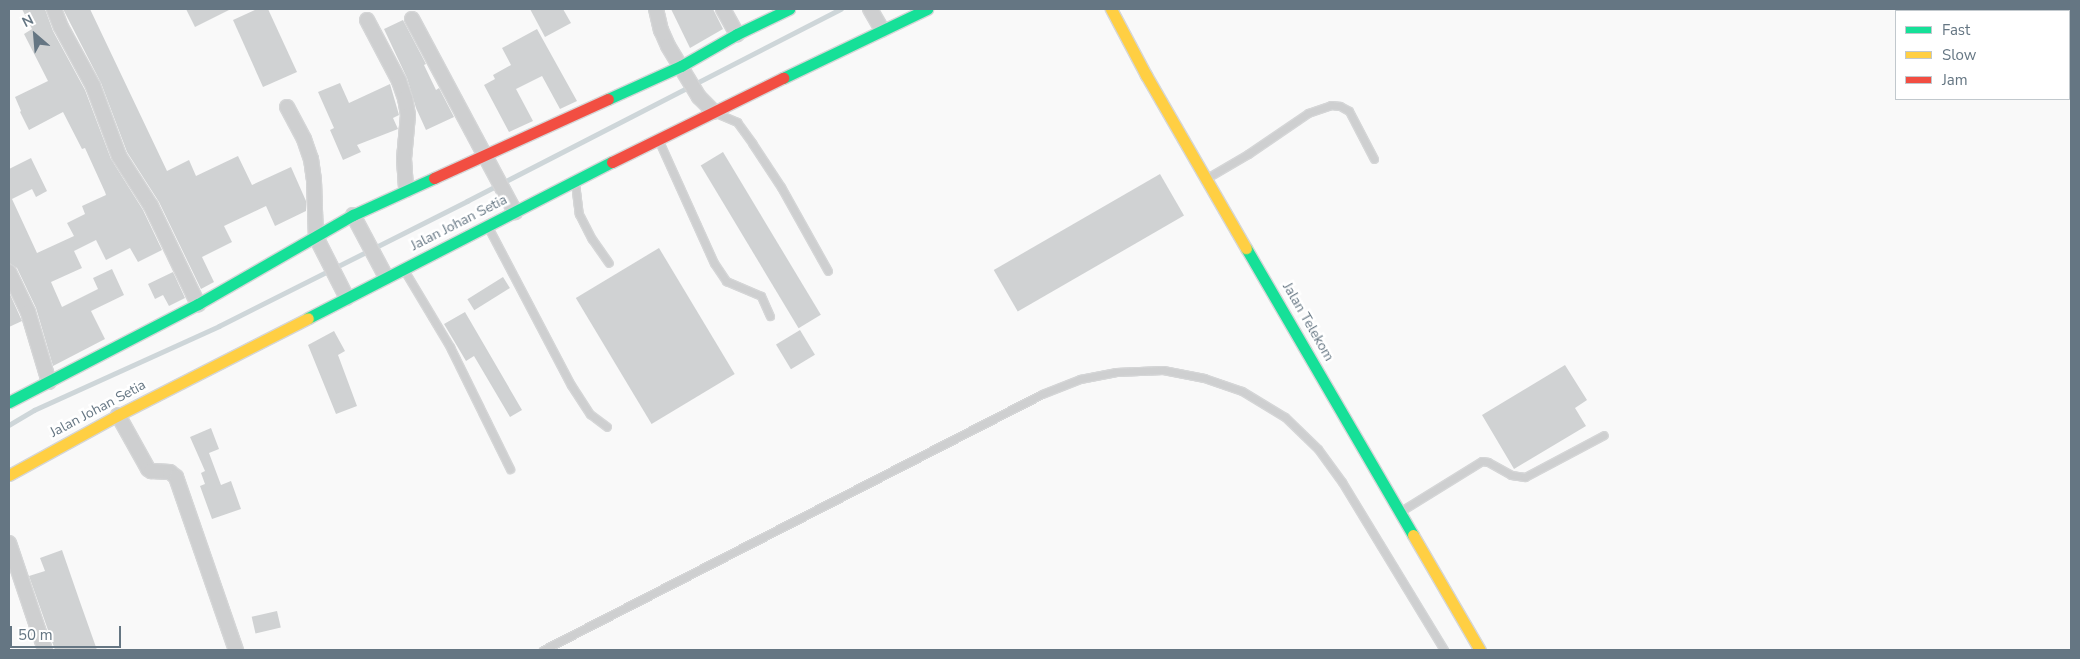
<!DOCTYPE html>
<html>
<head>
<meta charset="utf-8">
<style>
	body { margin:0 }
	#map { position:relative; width:2080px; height:659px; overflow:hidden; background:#f9f9f9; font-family:"Nunito Sans",sans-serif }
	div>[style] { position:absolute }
	.stream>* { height:4.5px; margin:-2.25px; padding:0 2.25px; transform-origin:2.25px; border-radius:2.25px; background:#ced6d9 }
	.building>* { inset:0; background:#d0d2d3; transform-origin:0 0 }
	.roads { filter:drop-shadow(1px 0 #d5d6d7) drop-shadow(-1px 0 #d5d6d7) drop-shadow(0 1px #d5d6d7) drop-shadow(0 -1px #d5d6d7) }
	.lane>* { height:7px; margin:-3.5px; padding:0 3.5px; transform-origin:3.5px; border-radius:3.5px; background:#cecfd0 }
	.street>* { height:14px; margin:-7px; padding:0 7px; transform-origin:7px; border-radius:7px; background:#cecfd0 }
	.fast>* { height:11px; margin:-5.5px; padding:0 5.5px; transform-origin:5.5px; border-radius:5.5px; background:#16e098 }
	.slow>* { height:11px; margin:-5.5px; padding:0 5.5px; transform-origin:5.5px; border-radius:5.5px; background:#ffcf43 }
	.jam>* { height:11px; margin:-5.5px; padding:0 5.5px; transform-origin:5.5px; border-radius:5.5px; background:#f24e42 }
	span { translate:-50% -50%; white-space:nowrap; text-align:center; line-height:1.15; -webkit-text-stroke:5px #fff; paint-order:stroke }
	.street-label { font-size:14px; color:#657683 }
	.frame { position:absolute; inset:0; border:10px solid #657683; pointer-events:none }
	.legend { position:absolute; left:1895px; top:10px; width:175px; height:90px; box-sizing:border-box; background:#fff; border:1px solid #c1c8cd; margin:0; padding:6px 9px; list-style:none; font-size:15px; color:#657683 }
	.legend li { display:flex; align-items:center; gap:10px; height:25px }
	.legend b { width:25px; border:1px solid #c1c8cd }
	.north { position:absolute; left:10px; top:10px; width:50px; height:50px; -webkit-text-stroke:4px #fff; paint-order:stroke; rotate:333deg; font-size:14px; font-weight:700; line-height:20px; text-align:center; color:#657683 }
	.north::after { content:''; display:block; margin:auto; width:18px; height:22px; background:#657683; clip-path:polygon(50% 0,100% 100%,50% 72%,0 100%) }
	.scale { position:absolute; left:10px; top:626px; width:111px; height:22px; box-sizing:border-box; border:2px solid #657683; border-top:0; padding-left:6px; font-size:15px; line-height:18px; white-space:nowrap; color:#657683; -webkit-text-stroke:4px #fff; paint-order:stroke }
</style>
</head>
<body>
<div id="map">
	<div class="stream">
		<div style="left:9px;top:425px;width:29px;rotate:-31deg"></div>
		<div style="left:34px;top:410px;width:203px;rotate:-24.4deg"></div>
		<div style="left:219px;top:326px;width:278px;rotate:-26.7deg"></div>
		<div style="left:467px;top:201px;width:420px;rotate:-27.2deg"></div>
	</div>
	<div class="building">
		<div style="clip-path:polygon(22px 9px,45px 9px,53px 31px,85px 90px,111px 159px,143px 210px,162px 250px,138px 262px,130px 248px,106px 260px,96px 240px,74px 251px,82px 268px,51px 282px,62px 307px,98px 289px,93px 278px,112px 269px,124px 295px,91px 311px,105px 339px,53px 366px,36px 308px,17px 268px,9px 263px,9px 169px,31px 158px,47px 191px,36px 197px,32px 189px,12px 199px,37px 253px,74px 236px,67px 223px,85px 214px,82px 206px,106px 195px,105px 192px,85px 148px,82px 149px,63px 112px,29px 130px,20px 112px,21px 111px,15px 97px,48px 81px,24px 34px,32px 29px)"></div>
		<div style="clip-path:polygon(63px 9px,90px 9px,167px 171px,189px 160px,196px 176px,238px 156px,252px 185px,291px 167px,306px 201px,306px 211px,275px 226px,266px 206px,224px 226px,232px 242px,202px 257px,214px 282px,201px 289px,159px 202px,127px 152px,101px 83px)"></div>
		<div style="clip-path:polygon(186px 9px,231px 9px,195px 27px)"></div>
		<div style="clip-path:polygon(257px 9px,268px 9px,297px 72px,263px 87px,233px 20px)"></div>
		<div style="clip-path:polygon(530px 9px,563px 9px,571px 23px,545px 37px)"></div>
		<div style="clip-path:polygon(671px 9px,713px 9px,723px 29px,690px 48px)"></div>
		<div style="clip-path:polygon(403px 20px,426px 64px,424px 65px,436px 90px,439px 88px,454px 117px,426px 130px,416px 108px,407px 78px,384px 29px)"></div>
		<div style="clip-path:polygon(537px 29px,577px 101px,560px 109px,542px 76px,516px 89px,533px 121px,509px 132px,484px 85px,495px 79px,493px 75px,511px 65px,502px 48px)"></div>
		<div style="clip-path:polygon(340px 83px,349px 103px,390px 84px,399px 115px,393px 118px,398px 129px,357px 145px,361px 152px,343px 160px,330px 130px,334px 128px,318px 92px)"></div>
		<div style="left:723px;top:152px;width:190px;height:26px;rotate:59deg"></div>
		<div style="left:1160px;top:174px;width:48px;height:192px;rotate:60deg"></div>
		<div style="left:659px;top:248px;width:147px;height:97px;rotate:59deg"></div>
		<div style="clip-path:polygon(173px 272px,185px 298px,169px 306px,163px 295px,155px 299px,148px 284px)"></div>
		<div style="left:503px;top:277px;width:13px;height:42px;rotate:58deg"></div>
		<div style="clip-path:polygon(9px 292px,22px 321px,9px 327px)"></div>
		<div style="clip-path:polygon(465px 312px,522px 410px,510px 417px,474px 356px,466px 361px,444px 324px)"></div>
		<div style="left:800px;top:330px;width:29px;height:28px;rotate:59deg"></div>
		<div style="clip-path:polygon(334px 331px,345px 351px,338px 355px,357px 406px,336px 414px,308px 345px)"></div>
		<div style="clip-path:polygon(1565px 365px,1587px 400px,1575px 408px,1586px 426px,1514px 469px,1482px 415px)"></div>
		<div style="clip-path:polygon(211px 428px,219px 449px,209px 453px,221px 485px,231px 481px,241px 509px,212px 519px,200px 486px,205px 484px,201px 473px,205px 471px,190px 437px)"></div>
		<div style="clip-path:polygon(62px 550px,80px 602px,97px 650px,55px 650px,29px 576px,45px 571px,40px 558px)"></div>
		<div style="left:277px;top:611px;width:17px;height:26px;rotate:77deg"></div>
	</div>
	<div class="roads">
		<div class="lane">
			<div style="left:716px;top:113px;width:23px;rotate:23deg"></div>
			<div style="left:737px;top:122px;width:26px;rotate:54deg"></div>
			<div style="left:752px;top:143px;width:53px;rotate:56.6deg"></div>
			<div style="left:781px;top:187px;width:96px;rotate:60.8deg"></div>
			<div style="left:658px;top:139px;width:136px;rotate:65.7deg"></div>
			<div style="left:714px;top:263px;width:22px;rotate:56deg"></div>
			<div style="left:726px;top:281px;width:38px;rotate:23deg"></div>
			<div style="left:761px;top:296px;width:22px;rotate:66deg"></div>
			<div style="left:1207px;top:178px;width:48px;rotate:-30.3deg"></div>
			<div style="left:1248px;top:154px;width:73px;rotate:-34.3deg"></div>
			<div style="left:1308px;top:113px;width:24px;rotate:-19deg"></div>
			<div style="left:1331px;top:105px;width:9px;rotate:6deg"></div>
			<div style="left:1340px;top:106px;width:10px;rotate:29deg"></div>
			<div style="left:1349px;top:111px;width:54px;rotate:62.5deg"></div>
			<div style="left:575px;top:183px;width:31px;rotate:83deg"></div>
			<div style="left:579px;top:214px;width:28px;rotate:63deg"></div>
			<div style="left:592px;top:239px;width:29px;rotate:55deg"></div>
			<div style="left:488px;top:227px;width:178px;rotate:62.3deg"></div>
			<div style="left:571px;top:385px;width:35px;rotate:57deg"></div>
			<div style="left:590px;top:414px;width:21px;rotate:37deg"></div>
			<div style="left:404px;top:270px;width:90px;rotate:59.1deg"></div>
			<div style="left:450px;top:347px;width:136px;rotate:63.8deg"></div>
			<div style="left:1401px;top:511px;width:95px;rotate:-31.7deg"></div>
			<div style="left:1482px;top:461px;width:6px;rotate:9deg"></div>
			<div style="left:1488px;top:462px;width:26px;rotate:29deg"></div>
			<div style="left:1511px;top:475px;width:14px;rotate:8deg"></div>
			<div style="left:1525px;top:477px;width:89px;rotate:-28deg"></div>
			<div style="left:543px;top:650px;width:561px;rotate:-27.16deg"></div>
			<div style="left:1042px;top:394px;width:41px;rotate:-21.5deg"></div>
			<div style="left:1080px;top:379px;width:37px;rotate:-11deg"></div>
			<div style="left:1116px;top:372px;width:47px;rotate:-2.4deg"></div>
			<div style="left:1163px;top:370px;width:42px;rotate:11deg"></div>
			<div style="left:1204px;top:378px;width:40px;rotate:18.9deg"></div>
			<div style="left:1242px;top:391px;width:50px;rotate:31.2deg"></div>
			<div style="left:1285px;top:417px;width:46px;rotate:44.1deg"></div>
			<div style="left:1318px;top:449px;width:41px;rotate:54deg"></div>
			<div style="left:1342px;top:482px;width:197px;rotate:58.7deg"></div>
		</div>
		<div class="street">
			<div style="left:54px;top:9px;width:19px;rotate:69deg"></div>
			<div style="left:61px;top:27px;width:67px;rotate:61.5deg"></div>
			<div style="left:93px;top:86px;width:75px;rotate:69.6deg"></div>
			<div style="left:119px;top:156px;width:59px;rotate:57.4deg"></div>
			<div style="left:151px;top:206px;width:109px;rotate:64.4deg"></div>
			<div style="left:656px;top:9px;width:22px;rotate:77deg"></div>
			<div style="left:661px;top:30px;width:17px;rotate:66deg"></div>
			<div style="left:668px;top:46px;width:60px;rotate:58.7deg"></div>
			<div style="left:699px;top:97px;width:21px;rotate:45deg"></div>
			<div style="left:723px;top:9px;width:29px;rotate:61deg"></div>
			<div style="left:870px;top:9px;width:24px;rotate:60deg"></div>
			<div style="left:412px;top:19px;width:219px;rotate:61.9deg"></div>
			<div style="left:367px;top:20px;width:69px;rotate:62.3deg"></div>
			<div style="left:399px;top:81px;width:18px;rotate:71deg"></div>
			<div style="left:405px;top:98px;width:17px;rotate:80deg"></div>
			<div style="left:408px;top:115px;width:44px;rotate:95.2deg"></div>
			<div style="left:404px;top:159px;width:31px;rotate:86deg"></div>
			<div style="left:287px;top:107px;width:36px;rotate:62deg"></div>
			<div style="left:304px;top:139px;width:21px;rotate:71deg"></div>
			<div style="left:311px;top:159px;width:22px;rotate:82deg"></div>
			<div style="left:314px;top:181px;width:56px;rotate:88deg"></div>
			<div style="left:316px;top:237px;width:68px;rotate:63.1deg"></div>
			<div style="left:353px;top:215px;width:70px;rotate:62deg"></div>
			<div style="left:9px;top:272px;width:44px;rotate:64.6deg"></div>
			<div style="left:28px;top:312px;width:73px;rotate:73.3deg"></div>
			<div style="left:118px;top:415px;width:62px;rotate:60.9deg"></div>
			<div style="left:148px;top:469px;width:4px;rotate:34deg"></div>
			<div style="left:151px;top:471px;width:19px;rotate:3deg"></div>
			<div style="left:170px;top:472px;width:8px;rotate:40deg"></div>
			<div style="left:176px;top:477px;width:183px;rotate:70.9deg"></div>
			<div style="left:9px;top:543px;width:113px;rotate:71.4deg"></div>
		</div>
		<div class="fast">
			<div style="left:783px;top:78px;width:160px;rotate:-25.6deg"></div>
			<div style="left:608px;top:99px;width:80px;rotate:-24.3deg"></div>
			<div style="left:681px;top:66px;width:64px;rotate:-29.7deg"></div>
			<div style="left:737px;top:34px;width:58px;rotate:-25.7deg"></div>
			<div style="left:1246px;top:248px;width:332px;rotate:59.8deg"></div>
			<div style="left:308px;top:318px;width:342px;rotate:-27.2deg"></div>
			<div style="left:9px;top:402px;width:213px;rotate:-27.4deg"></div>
			<div style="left:198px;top:304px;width:179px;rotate:-29.9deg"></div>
			<div style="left:353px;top:215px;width:89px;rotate:-24.6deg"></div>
		</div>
		<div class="slow">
			<div style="left:1111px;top:9px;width:75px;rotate:62.1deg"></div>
			<div style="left:1146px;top:75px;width:200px;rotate:60deg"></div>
			<div style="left:9px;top:475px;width:124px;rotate:-28.8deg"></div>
			<div style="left:118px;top:415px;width:213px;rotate:-27deg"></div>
			<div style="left:1413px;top:535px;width:133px;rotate:59.8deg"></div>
		</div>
		<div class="jam">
			<div style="left:612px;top:162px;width:191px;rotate:-26.2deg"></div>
			<div style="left:434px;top:178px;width:191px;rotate:-24.4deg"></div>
		</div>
	</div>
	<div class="street-label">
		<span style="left:459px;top:223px;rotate:-27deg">Jalan Johan Setia</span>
		<span style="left:1308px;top:322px;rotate:60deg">Jalan Telekom</span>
		<span style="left:98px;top:409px;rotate:-28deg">Jalan Johan Setia</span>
	</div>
	<div class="frame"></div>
	<ul class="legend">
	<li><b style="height:6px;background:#16e098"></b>Fast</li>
	<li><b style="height:6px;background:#ffcf43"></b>Slow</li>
	<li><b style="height:6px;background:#f24e42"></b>Jam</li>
	</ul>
	<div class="north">N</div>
	<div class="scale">50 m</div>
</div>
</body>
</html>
